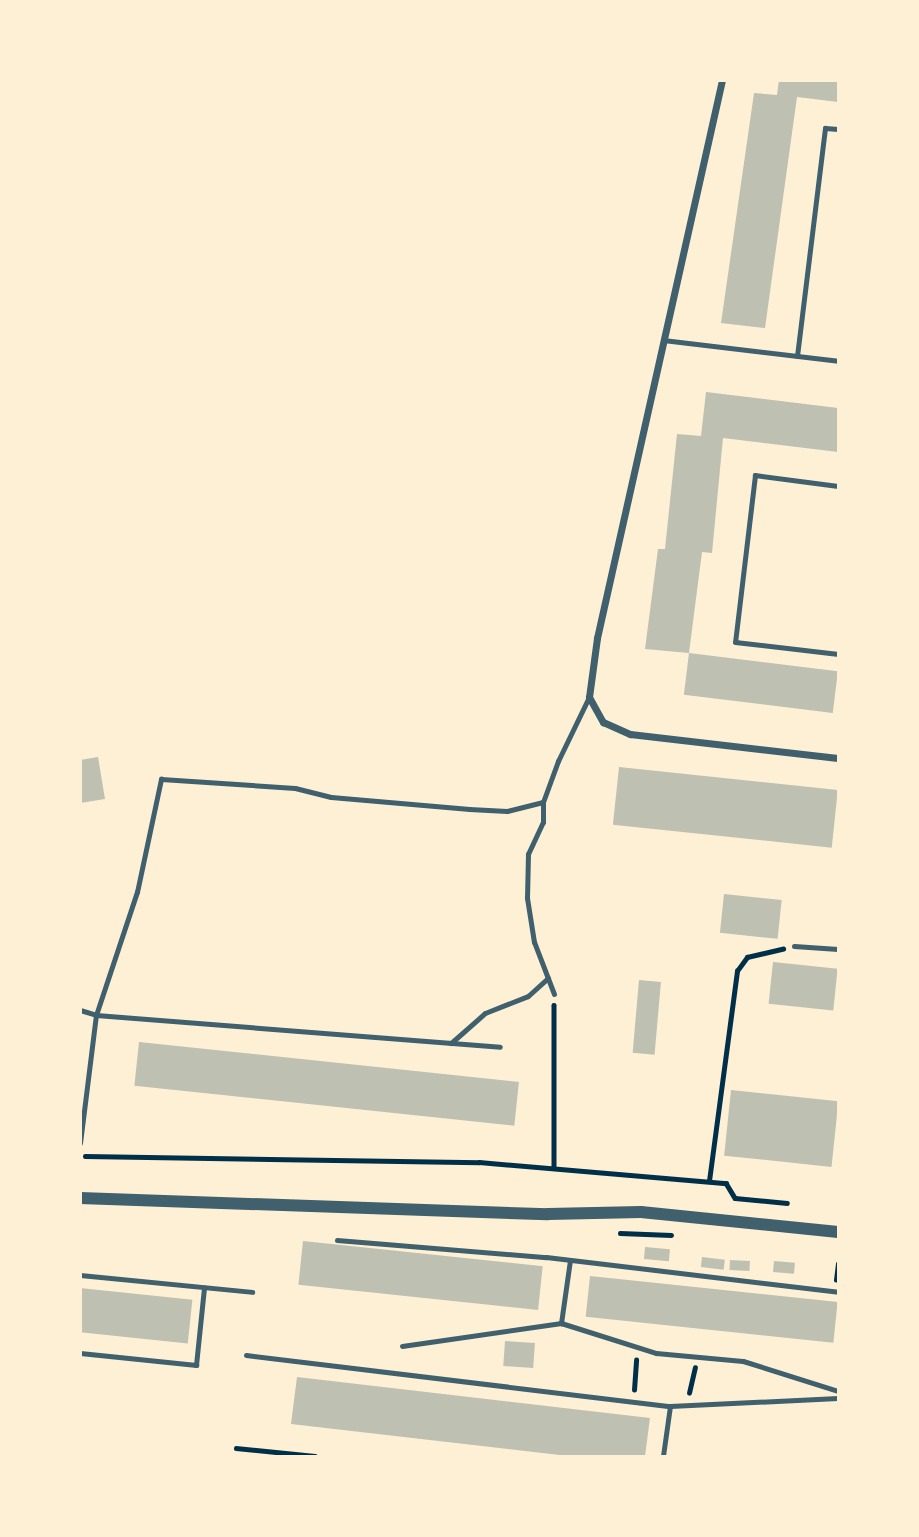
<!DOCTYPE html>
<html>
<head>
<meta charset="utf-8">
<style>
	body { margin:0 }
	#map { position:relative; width:919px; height:1537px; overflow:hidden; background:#fdf0d5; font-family:Mulish,sans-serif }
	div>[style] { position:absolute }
	.building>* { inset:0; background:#bec0b2; transform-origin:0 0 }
	.path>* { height:4.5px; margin:-2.25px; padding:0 2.25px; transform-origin:2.25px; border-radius:2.25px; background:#003049 }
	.service>* { height:5px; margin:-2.5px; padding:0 2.5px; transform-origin:2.5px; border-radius:2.5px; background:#3f606c }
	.minor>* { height:7px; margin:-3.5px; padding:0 3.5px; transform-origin:3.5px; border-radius:3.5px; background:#3f606c }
	.tertiary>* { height:12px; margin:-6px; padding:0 6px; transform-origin:6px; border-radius:6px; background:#3f606c }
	span { translate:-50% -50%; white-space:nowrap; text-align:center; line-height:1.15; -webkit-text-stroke:5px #fdf0d5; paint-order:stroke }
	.frame { position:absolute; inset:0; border:82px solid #fdf0d5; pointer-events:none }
</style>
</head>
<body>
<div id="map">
	<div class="building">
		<div style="clip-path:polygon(779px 80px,838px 80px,838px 102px,797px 97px,765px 328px,721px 323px,754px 93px,777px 95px)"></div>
		<div style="clip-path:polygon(706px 392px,838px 408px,838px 452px,723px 438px,712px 553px,702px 552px,689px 653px,645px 649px,658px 549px,665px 549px,677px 434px,701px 436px)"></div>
		<div style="left:689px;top:653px;width:150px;height:42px;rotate:7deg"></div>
		<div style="clip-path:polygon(98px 757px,105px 799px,80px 803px,80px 760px)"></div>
		<div style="left:619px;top:767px;width:220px;height:58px;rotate:6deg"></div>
		<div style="left:724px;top:894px;width:58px;height:39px;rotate:6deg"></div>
		<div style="left:773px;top:962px;width:65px;height:42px;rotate:6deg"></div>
		<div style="left:639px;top:980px;width:22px;height:73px;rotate:5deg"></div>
		<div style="left:139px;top:1042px;width:382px;height:44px;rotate:6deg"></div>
		<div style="left:731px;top:1090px;width:108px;height:66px;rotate:6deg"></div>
		<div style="left:303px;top:1241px;width:241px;height:44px;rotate:6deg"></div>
		<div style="left:645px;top:1247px;width:25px;height:12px;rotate:5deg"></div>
		<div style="left:702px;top:1257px;width:23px;height:10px;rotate:7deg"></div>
		<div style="left:730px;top:1260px;width:20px;height:10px;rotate:3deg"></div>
		<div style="left:774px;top:1261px;width:21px;height:11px;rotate:5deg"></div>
		<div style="left:590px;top:1276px;width:249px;height:41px;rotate:6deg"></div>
		<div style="left:80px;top:1288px;width:113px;height:44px;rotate:6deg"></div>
		<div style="left:505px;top:1341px;width:30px;height:25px;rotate:4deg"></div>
		<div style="clip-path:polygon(297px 1377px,650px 1418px,645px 1456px,568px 1456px,291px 1424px)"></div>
	</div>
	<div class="path">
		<div style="left:554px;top:1005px;width:163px;rotate:90deg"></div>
		<div style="left:85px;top:1156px;width:394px;rotate:0.9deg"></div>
		<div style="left:479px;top:1162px;width:248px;rotate:4.9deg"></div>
		<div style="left:726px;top:1183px;width:17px;rotate:59deg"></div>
		<div style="left:735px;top:1198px;width:52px;rotate:5.5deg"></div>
		<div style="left:709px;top:1181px;width:212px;rotate:-82.4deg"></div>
		<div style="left:737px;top:971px;width:17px;rotate:-54deg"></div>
		<div style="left:747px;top:957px;width:37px;rotate:-13deg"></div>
		<div style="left:620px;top:1233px;width:51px;rotate:2.2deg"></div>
		<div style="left:836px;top:1280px;width:16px;rotate:-83deg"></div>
		<div style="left:634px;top:1390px;width:30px;rotate:-86deg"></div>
		<div style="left:689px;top:1393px;width:26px;rotate:-77deg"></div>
		<div style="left:236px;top:1448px;width:79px;rotate:5.8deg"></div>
	</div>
	<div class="service">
		<div style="left:663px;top:340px;width:176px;rotate:6.8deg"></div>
		<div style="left:797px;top:356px;width:230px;rotate:-83deg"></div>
		<div style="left:825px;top:128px;width:13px;rotate:4deg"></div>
		<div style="left:838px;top:486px;width:84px;rotate:-172.5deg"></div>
		<div style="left:755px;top:475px;width:168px;rotate:96.8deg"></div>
		<div style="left:735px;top:642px;width:104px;rotate:6.6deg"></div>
		<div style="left:794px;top:946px;width:44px;rotate:3.9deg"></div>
		<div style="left:554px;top:994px;width:56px;rotate:-111deg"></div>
		<div style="left:534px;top:942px;width:45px;rotate:-99deg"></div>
		<div style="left:527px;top:898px;width:44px;rotate:-88.7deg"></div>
		<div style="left:528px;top:854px;width:35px;rotate:-65deg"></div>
		<div style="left:543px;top:822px;width:20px;rotate:-90deg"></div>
		<div style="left:543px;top:802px;width:44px;rotate:-69.9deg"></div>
		<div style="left:558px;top:761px;width:71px;rotate:-64.2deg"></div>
		<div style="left:80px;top:1010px;width:17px;rotate:17deg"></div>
		<div style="left:96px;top:1015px;width:405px;rotate:4.5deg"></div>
		<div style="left:451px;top:1043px;width:45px;rotate:-41.4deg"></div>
		<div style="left:485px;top:1013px;width:46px;rotate:-21.6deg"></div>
		<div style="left:528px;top:996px;width:27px;rotate:-42deg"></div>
		<div style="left:80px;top:1143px;width:129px;rotate:-82.9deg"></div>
		<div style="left:96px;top:1015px;width:130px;rotate:-71.6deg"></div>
		<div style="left:137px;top:892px;width:116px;rotate:-78deg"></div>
		<div style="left:161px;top:779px;width:134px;rotate:3.8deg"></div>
		<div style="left:295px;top:788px;width:37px;rotate:14deg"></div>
		<div style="left:331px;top:797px;width:139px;rotate:5deg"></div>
		<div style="left:469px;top:809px;width:38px;rotate:3deg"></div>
		<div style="left:507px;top:811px;width:37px;rotate:-14deg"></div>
		<div style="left:337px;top:1240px;width:210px;rotate:4.7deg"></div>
		<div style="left:546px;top:1257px;width:294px;rotate:6.8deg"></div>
		<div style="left:570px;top:1260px;width:64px;rotate:98.1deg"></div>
		<div style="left:561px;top:1323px;width:100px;rotate:17.5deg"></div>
		<div style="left:656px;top:1353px;width:87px;rotate:5.3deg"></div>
		<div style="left:743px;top:1361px;width:100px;rotate:17.5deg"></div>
		<div style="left:80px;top:1275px;width:173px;rotate:5.6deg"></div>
		<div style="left:402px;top:1346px;width:161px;rotate:-8.2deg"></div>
		<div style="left:80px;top:1353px;width:117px;rotate:5.9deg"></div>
		<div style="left:196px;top:1365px;width:78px;rotate:-84.1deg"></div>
		<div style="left:246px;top:1355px;width:427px;rotate:6.9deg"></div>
		<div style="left:670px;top:1406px;width:50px;rotate:98deg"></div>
		<div style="left:670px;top:1406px;width:168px;rotate:-2.7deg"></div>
	</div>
	<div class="minor">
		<div style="left:722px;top:80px;width:572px;rotate:102.63deg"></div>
		<div style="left:597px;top:638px;width:60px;rotate:97.7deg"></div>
		<div style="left:589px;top:697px;width:29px;rotate:61deg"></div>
		<div style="left:603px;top:722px;width:30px;rotate:24deg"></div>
		<div style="left:630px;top:734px;width:209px;rotate:6.6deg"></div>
	</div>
	<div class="tertiary">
		<div style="left:80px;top:1198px;width:468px;rotate:2deg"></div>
		<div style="left:548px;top:1214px;width:93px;rotate:-1.2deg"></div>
		<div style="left:641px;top:1212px;width:198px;rotate:5.8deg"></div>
	</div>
	<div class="frame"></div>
</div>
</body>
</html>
